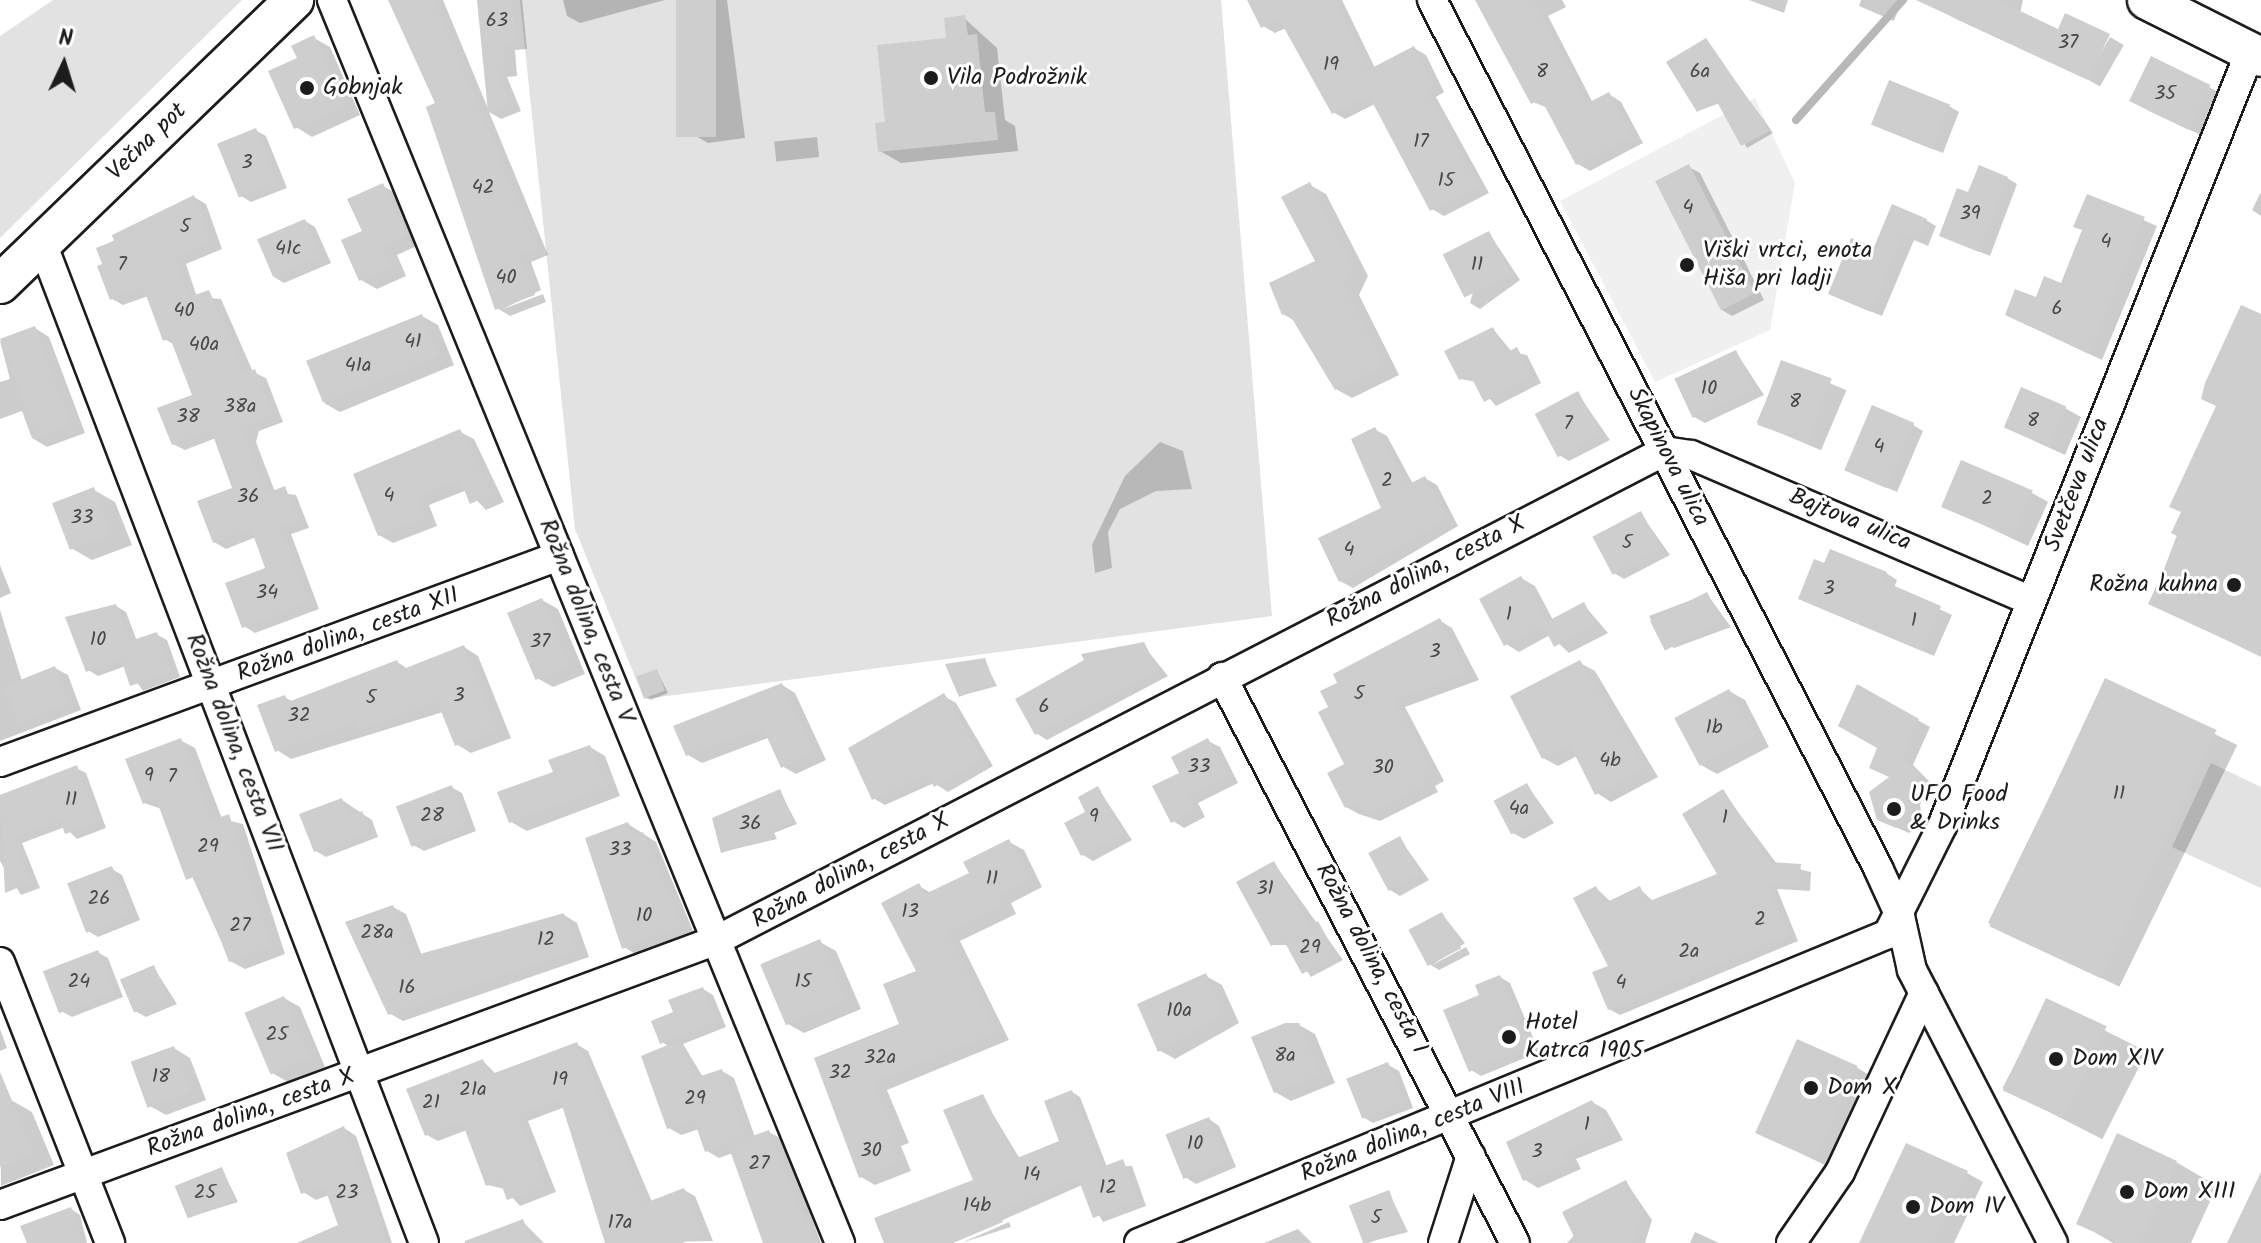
<!DOCTYPE html>
<html>
<head>
<meta charset="utf-8">
<style>
	body { margin:0 }
	#map { position:relative; width:2261px; height:1243px; overflow:hidden; background:#fff; font-family:Kalam,sans-serif }
	div>[style] { position:absolute }
	.built>* { inset:0; background:#f0f0f0 }
	.green>* { inset:0; background:#e2e2e2 }
	.water>* { inset:0; background:#b8b8b8; transform-origin:0 0 }
	.shadow>* { inset:0; background:#0003; transform-origin:0 0 }
	.stream>* { height:8px; margin:-4px; padding:0 4px; transform-origin:4px; border-radius:4px; background:#b8b8b8 }
	.building>* { inset:0; background:#cecece; transform-origin:0 0 }
	.roads { filter:drop-shadow(2px 0 #1c1c1c) drop-shadow(-2px 0 #1c1c1c) drop-shadow(0 2px #1c1c1c) drop-shadow(0 -2px #1c1c1c) }
	.street>* { height:28px; margin:-14px; padding:0 14px; transform-origin:14px; border-radius:14px; background:#fff }
	.secondary>* { height:38px; margin:-19px; padding:0 19px; transform-origin:19px; border-radius:19px; background:#fff }
	.dots>* { width:22px; height:22px; translate:-50% -50%; box-sizing:border-box; border:4px solid #fff; border-radius:50% }
	span { translate:-50% -50%; white-space:nowrap; text-align:center; line-height:1.15; -webkit-text-stroke:6px #fff; paint-order:stroke }
	.number-label { font-size:20px; color:#484848 }
	.number-label span { -webkit-text-stroke-width:0 }
	.poi-label { font-size:24px; color:#1c1c1c }
	.left { translate:0 -50%; text-align:left }
	.right { translate:-100% -50%; text-align:right }
	.street-label { font-size:24px; color:#1c1c1c }
	.north { position:absolute; left:24px; top:24px; width:80px; height:80px; -webkit-text-stroke:6px #fff; paint-order:stroke; rotate:4deg; font-size:22px; font-weight:700; line-height:32px; text-align:center; color:#1c1c1c }
	.north::after { content:''; display:block; margin:auto; width:28px; height:36px; background:#1c1c1c; clip-path:polygon(50% 0,100% 100%,50% 72%,0 100%) }
</style>
</head>
<body>
<div id="map">
	<div class="built">
		<div style="clip-path:polygon(1755px 98px,1795px 183px,1770px 330px,1655px 382px,1560px 201px)"></div>
	</div>
	<div class="green">
		<div style="clip-path:polygon(53px 0,242px 0,0 238px,0 36px)"></div>
		<div style="clip-path:polygon(520px 0,1221px 0,1272px 616px,644px 699px,575px 529px)"></div>
		<div style="clip-path:polygon(2211px 763px,2261px 787px,2261px 888px,2172px 847px)"></div>
	</div>
	<div class="water">
		<div style="left:817px;top:137px;width:20px;height:43px;rotate:84deg"></div>
		<div style="clip-path:polygon(1160px 442px,1183px 451px,1192px 489px,1156px 491px,1120px 509px,1108px 532px,1112px 568px,1095px 573px,1092px 545px,1125px 476px)"></div>
	</div>
	<div class="shadow">
		<div style="clip-path:polygon(391px 0,443px 0,489px 111px,479px 0,522px 0,527px 49px,515px 50px,517px 76px,507px 77px,521px 111px,501px 119px,489px 112px,548px 255px,531px 262px,541px 290px,503px 309px,543px 294px,546px 302px,510px 316px,497px 308px,438px 104px)"></div>
		<div style="clip-path:polygon(563px 0,665px 0,580px 23px,567px 16px)"></div>
		<div style="clip-path:polygon(678px 0,727px 0,745px 138px,708px 143px,694px 135px)"></div>
		<div style="clip-path:polygon(1250px 0,1342px 0,1375px 68px,1414px 48px,1426px 55px,1444px 92px,1436px 97px,1489px 193px,1444px 216px,1432px 209px,1375px 104px,1345px 119px,1333px 112px,1286px 28px,1275px 33px,1263px 26px)"></div>
		<div style="clip-path:polygon(1477px 0,1562px 0,1566px 7px,1548px 16px,1593px 103px,1609px 94px,1621px 102px,1643px 143px,1590px 171px,1578px 164px,1548px 108px,1533px 102px)"></div>
		<div style="clip-path:polygon(1749px 0,1788px 0,1784px 13px)"></div>
		<div style="clip-path:polygon(1861px 0,1902px 0,1894px 21px,1859px 6px)"></div>
		<div style="clip-path:polygon(1944px 0,2023px 0,2020px 13px,2059px 32px,2107px 35px,2086px 79px,1956px 19px,1940px 10px)"></div>
		<div style="clip-path:polygon(964px 18px,997px 48px,1005px 120px,1015px 126px,1018px 151px,901px 163px,880px 151px)"></div>
		<div style="left:2110px;top:37px;width:16px;height:48px;rotate:30deg"></div>
		<div style="clip-path:polygon(314px 38px,330px 47px,360px 115px,312px 137px,296px 127px,300px 59px)"></div>
		<div style="clip-path:polygon(1706px 41px,1773px 133px,1747px 148px,1720px 103px,1698px 111px)"></div>
		<div style="clip-path:polygon(2209px 87px,2225px 96px,2205px 137px,2147px 110px)"></div>
		<div style="clip-path:polygon(1949px 106px,1959px 112px,1943px 153px,1888px 131px)"></div>
		<div style="clip-path:polygon(255px 130px,266px 136px,287px 188px,251px 202px,241px 196px)"></div>
		<div style="clip-path:polygon(1689px 167px,1700px 173px,1764px 300px,1732px 316px,1722px 310px)"></div>
		<div style="clip-path:polygon(2007px 178px,2017px 184px,1990px 256px,1941px 236px,1970px 195px)"></div>
		<div style="clip-path:polygon(1310px 185px,1326px 194px,1368px 276px,1359px 295px,1399px 375px,1352px 398px,1336px 389px,1295px 321px,1283px 314px,1317px 262px)"></div>
		<div style="clip-path:polygon(383px 186px,399px 195px,421px 244px,397px 255px,406px 276px,377px 289px,361px 280px,364px 232px)"></div>
		<div style="clip-path:polygon(2261px 192px,2261px 216px,2252px 210px)"></div>
		<div style="clip-path:polygon(2088px 196px,2157px 226px,2102px 360px,2007px 315px,2062px 286px,2084px 232px)"></div>
		<div style="clip-path:polygon(194px 197px,206px 204px,222px 249px,186px 264px,197px 297px,221px 299px,253px 372px,266px 378px,283px 422px,259px 431px,256px 442px,275px 492px,296px 495px,309px 528px,291px 534px,319px 609px,255px 633px,244px 626px,267px 569px,256px 537px,226px 549px,214px 542px,235px 489px,216px 438px,185px 450px,173px 444px,194px 396px,175px 345px,164px 339px,148px 296px,123px 305px,112px 299px,98px 249px)"></div>
		<div style="clip-path:polygon(1926px 220px,1936px 226px,1928px 246px,1914px 240px,1882px 316px,1841px 299px,1875px 250px)"></div>
		<div style="clip-path:polygon(305px 221px,315px 227px,331px 263px,284px 283px,274px 277px)"></div>
		<div style="clip-path:polygon(1489px 233px,1520px 280px,1480px 309px,1470px 303px)"></div>
		<div style="clip-path:polygon(422px 316px,438px 325px,454px 365px,340px 412px,324px 403px)"></div>
		<div style="clip-path:polygon(2261px 316px,2261px 657px,2151px 603px)"></div>
		<div style="clip-path:polygon(35px 328px,49px 337px,85px 433px,47px 447px,32px 438px,22px 411px,0 419px,0 382px,10px 379px,0 341px)"></div>
		<div style="clip-path:polygon(1493px 329px,1512px 352px,1527px 355px,1541px 383px,1496px 406px,1476px 382px,1461px 379px)"></div>
		<div style="clip-path:polygon(1736px 352px,1764px 395px,1705px 423px,1694px 417px)"></div>
		<div style="left:1782px;top:363px;width:70px;height:65px;rotate:23deg"></div>
		<div style="clip-path:polygon(1578px 394px,1610px 440px,1569px 461px,1559px 455px)"></div>
		<div style="clip-path:polygon(2065px 408px,2081px 417px,2065px 455px,2006px 428px)"></div>
		<div style="clip-path:polygon(1913px 425px,1923px 431px,1897px 492px,1857px 475px)"></div>
		<div style="clip-path:polygon(1374px 429px,1387px 436px,1413px 484px,1425px 478px,1437px 485px,1458px 526px,1353px 588px,1340px 581px,1384px 509px)"></div>
		<div style="clip-path:polygon(460px 432px,474px 439px,504px 502px,486px 510px,467px 490px,429px 505px,437px 526px,393px 543px,379px 535px)"></div>
		<div style="clip-path:polygon(94px 490px,115px 502px,132px 545px,92px 560px,71px 548px)"></div>
		<div style="clip-path:polygon(2032px 493px,2048px 502px,2028px 546px,1943px 506px)"></div>
		<div style="clip-path:polygon(1641px 514px,1670px 555px,1624px 579px,1614px 573px)"></div>
		<div style="clip-path:polygon(0 565px,11px 593px,0 598px)"></div>
		<div style="clip-path:polygon(1886px 573px,1897px 580px,1894px 588px,1952px 615px,1934px 656px,1812px 604px)"></div>
		<div style="clip-path:polygon(1521px 578px,1535px 586px,1553px 620px,1584px 605px,1608px 633px,1569px 653px,1550px 635px,1519px 652px,1506px 644px)"></div>
		<div style="clip-path:polygon(1707px 594px,1731px 627px,1674px 648px,1663px 642px,1649px 616px)"></div>
		<div style="clip-path:polygon(542px 600px,558px 609px,585px 674px,553px 687px,537px 678px)"></div>
		<div style="clip-path:polygon(116px 606px,126px 612px,137px 641px,156px 634px,167px 640px,180px 677px,143px 691px,126px 666px,98px 676px,88px 670px,67px 618px)"></div>
		<div style="clip-path:polygon(0 610px,22px 681px,55px 668px,68px 675px,81px 710px,0 741px)"></div>
		<div style="clip-path:polygon(1439px 620px,1452px 628px,1479px 680px,1405px 707px,1444px 781px,1435px 786px,1438px 792px,1380px 821px,1359px 814px,1346px 807px,1347px 765px,1331px 708px,1340px 684px)"></div>
		<div style="clip-path:polygon(1143px 645px,1168px 676px,1047px 740px,1036px 733px)"></div>
		<div style="clip-path:polygon(464px 647px,478px 656px,511px 738px,471px 753px,456px 744px,443px 712px,291px 759px,277px 750px,284px 697px,294px 702px,397px 662px,408px 669px)"></div>
		<div style="clip-path:polygon(984px 660px,997px 686px,960px 696px)"></div>
		<div style="clip-path:polygon(1580px 663px,1595px 671px,1658px 777px,1611px 802px,1597px 793px,1577px 756px,1558px 766px,1543px 758px)"></div>
		<div style="clip-path:polygon(657px 671px,668px 693px,651px 700px,646px 697px)"></div>
		<div style="left:2106px;top:681px;width:146px;height:269px;rotate:26deg"></div>
		<div style="clip-path:polygon(782px 685px,795px 693px,826px 760px,796px 774px,782px 766px,768px 738px,702px 763px,688px 755px)"></div>
		<div style="clip-path:polygon(1858px 687px,1930px 727px,1913px 765px,1930px 782px,1920px 805px,1923px 823px,1909px 833px,1891px 825px,1892px 777px)"></div>
		<div style="clip-path:polygon(1729px 691px,1745px 700px,1769px 747px,1717px 774px,1701px 765px)"></div>
		<div style="clip-path:polygon(944px 696px,956px 703px,993px 766px,948px 792px,934px 783px,885px 805px,873px 798px)"></div>
		<div style="clip-path:polygon(180px 740px,195px 748px,222px 819px,243px 824px,285px 954px,245px 969px,230px 961px,162px 809px,144px 803px)"></div>
		<div style="clip-path:polygon(1208px 741px,1220px 747px,1238px 783px,1198px 803px,1205px 817px,1184px 828px,1173px 821px,1182px 774px)"></div>
		<div style="clip-path:polygon(590px 747px,605px 756px,620px 796px,527px 831px,511px 822px)"></div>
		<div style="clip-path:polygon(76px 768px,86px 773px,106px 828px,77px 839px,65px 827px,22px 843px,40px 888px,21px 895px,0 861px,0 797px)"></div>
		<div style="clip-path:polygon(1527px 785px,1554px 823px,1524px 839px,1513px 833px)"></div>
		<div style="clip-path:polygon(451px 787px,462px 793px,476px 831px,424px 851px,413px 845px)"></div>
		<div style="clip-path:polygon(1098px 788px,1132px 840px,1093px 861px,1083px 855px)"></div>
		<div style="clip-path:polygon(780px 792px,797px 824px,774px 833px,777px 839px,722px 852px)"></div>
		<div style="clip-path:polygon(1723px 792px,1777px 864px,1811px 872px,1810px 891px,1777px 889px,1798px 941px,1620px 1015px,1609px 1009px,1611px 967px,1596px 888px,1611px 902px,1639px 888px,1654px 902px,1720px 875px)"></div>
		<div style="clip-path:polygon(342px 800px,372px 820px,378px 837px,326px 857px,316px 851px)"></div>
		<div style="clip-path:polygon(628px 824px,656px 842px,694px 933px,637px 955px,624px 947px)"></div>
		<div style="clip-path:polygon(1400px 839px,1429px 880px,1400px 896px,1390px 890px)"></div>
		<div style="clip-path:polygon(1009px 842px,1024px 850px,1042px 887px,1011px 903px,1016px 914px,960px 941px,1009px 1040px,887px 1090px,909px 1143px,901px 1146px,911px 1171px,875px 1185px,861px 1177px,817px 1060px,901px 1025px,919px 972px,919px 886px,931px 893px,971px 874px)"></div>
		<div style="clip-path:polygon(1274px 863px,1343px 960px,1311px 977px,1289px 945px,1273px 945px)"></div>
		<div style="clip-path:polygon(112px 869px,122px 875px,140px 920px,98px 937px,88px 931px)"></div>
		<div style="clip-path:polygon(393px 907px,406px 914px,422px 956px,564px 915px,577px 923px,589px 957px,403px 1021px,389px 1013px)"></div>
		<div style="clip-path:polygon(1442px 914px,1465px 943px,1432px 965px,1466px 947px,1470px 954px,1439px 970px,1429px 964px)"></div>
		<div style="clip-path:polygon(820px 942px,836px 951px,861px 1009px,804px 1033px,788px 1024px)"></div>
		<div style="clip-path:polygon(97px 952px,108px 958px,123px 997px,72px 1017px,61px 1011px)"></div>
		<div style="clip-path:polygon(154px 968px,177px 1004px,146px 1017px,135px 1011px)"></div>
		<div style="clip-path:polygon(1206px 976px,1222px 985px,1239px 1023px,1175px 1059px,1159px 1050px)"></div>
		<div style="clip-path:polygon(1500px 977px,1510px 983px,1539px 1052px,1481px 1076px,1471px 1070px,1482px 996px)"></div>
		<div style="clip-path:polygon(703px 989px,713px 995px,726px 1027px,683px 1044px,703px 1077px,722px 1071px,734px 1078px,755px 1137px,769px 1132px,782px 1139px,821px 1243px,767px 1243px,733px 1153px,719px 1158px,707px 1151px,699px 1129px,681px 1135px,669px 1128px,670px 1047px,662px 1042px,676px 1013px)"></div>
		<div style="clip-path:polygon(284px 998px,300px 1007px,325px 1067px,288px 1082px,272px 1073px)"></div>
		<div style="left:2047px;top:1001px;width:112px;height:98px;rotate:27deg"></div>
		<div style="clip-path:polygon(1299px 1025px,1315px 1034px,1335px 1083px,1291px 1101px,1275px 1092px)"></div>
		<div style="clip-path:polygon(0 1029px,7px 1048px,0 1051px)"></div>
		<div style="clip-path:polygon(576px 1044px,588px 1051px,652px 1202px,684px 1190px,695px 1196px,713px 1241px,607px 1243px,565px 1107px,528px 1121px,556px 1192px,520px 1206px,505px 1189px,488px 1185px,467px 1130px,438px 1141px,427px 1135px,483px 1061px,496px 1074px)"></div>
		<div style="clip-path:polygon(174px 1048px,190px 1058px,206px 1100px,166px 1115px,150px 1106px)"></div>
		<div style="clip-path:polygon(1388px 1065px,1399px 1071px,1413px 1108px,1373px 1123px,1363px 1117px)"></div>
		<div style="clip-path:polygon(1856px 1067px,1886px 1085px,1845px 1175px,1758px 1132px)"></div>
		<div style="clip-path:polygon(1072px 1092px,1080px 1097px,1107px 1167px,1132px 1166px,1146px 1206px,1103px 1222px,1082px 1185px,951px 1243px,886px 1243px,976px 1182px,982px 1096px,1020px 1159px,1062px 1142px)"></div>
		<div style="clip-path:polygon(11px 1100px,32px 1112px,54px 1165px,1px 1186px,0 1104px)"></div>
		<div style="clip-path:polygon(1592px 1102px,1606px 1110px,1623px 1140px,1576px 1159px,1581px 1169px,1538px 1188px,1525px 1180px)"></div>
		<div style="clip-path:polygon(1209px 1119px,1219px 1126px,1236px 1167px,1196px 1184px,1185px 1177px)"></div>
		<div style="clip-path:polygon(344px 1128px,356px 1136px,392px 1243px,325px 1243px,341px 1226px,329px 1195px,316px 1200px,303px 1192px)"></div>
		<div style="clip-path:polygon(2176px 1162px,2217px 1186px,2191px 1243px,2113px 1243px,2079px 1223px)"></div>
		<div style="clip-path:polygon(222px 1169px,238px 1202px,190px 1217px)"></div>
		<div style="clip-path:polygon(1967px 1173px,1983px 1182px,1954px 1243px,1861px 1243px)"></div>
		<div style="clip-path:polygon(1626px 1182px,1652px 1220px,1645px 1243px,1567px 1243px)"></div>
		<div style="clip-path:polygon(1389px 1193px,1408px 1232px,1365px 1243px,1351px 1207px)"></div>
		<div style="clip-path:polygon(71px 1209px,80px 1215px,87px 1243px,29px 1243px)"></div>
		<div style="clip-path:polygon(522px 1221px,544px 1243px,469px 1243px)"></div>
		<div style="clip-path:polygon(1009px 1222px,1011px 1227px,961px 1243px)"></div>
		<div style="clip-path:polygon(1298px 1229px,1312px 1243px,1264px 1243px)"></div>
		<div style="clip-path:polygon(1695px 1232px,1719px 1243px,1690px 1243px)"></div>
	</div>
	<div class="stream">
		<div style="left:1796px;top:120px;width:161px;rotate:-48.3deg"></div>
	</div>
	<div class="building">
		<div style="clip-path:polygon(388px 0,434px 0,537px 248px,519px 255px,535px 295px,495px 310px,426px 107px,435px 103px)"></div>
		<div style="clip-path:polygon(477px 0,512px 0,516px 43px,504px 44px,506px 70px,497px 71px,510px 104px,488px 113px)"></div>
		<div style="left:676px;top:0;width:40px;height:137px"></div>
		<div style="clip-path:polygon(1247px 0,1334px 0,1368px 70px,1414px 46px,1434px 85px,1425px 90px,1479px 186px,1430px 211px,1369px 96px,1332px 114px,1279px 19px,1261px 28px)"></div>
		<div style="clip-path:polygon(1475px 0,1533px 0,1586px 104px,1609px 92px,1632px 136px,1576px 165px,1541px 99px,1531px 104px)"></div>
		<div style="clip-path:polygon(1916px 0,1997px 0,2058px 29px,2065px 13px,2110px 34px,2088px 80px)"></div>
		<div style="clip-path:polygon(965px 15px,968px 35px,977px 34px,985px 112px,995px 112px,998px 140px,878px 152px,875px 123px,885px 122px,877px 45px,946px 38px,944px 18px)"></div>
		<div style="clip-path:polygon(314px 35px,346px 106px,294px 129px,268px 71px,297px 58px,291px 46px)"></div>
		<div style="clip-path:polygon(1706px 38px,1770px 131px,1741px 146px,1716px 100px,1697px 112px,1666px 62px)"></div>
		<div style="left:2151px;top:56px;width:66px;height:50px;rotate:26deg"></div>
		<div style="left:1889px;top:80px;width:66px;height:48px;rotate:22deg"></div>
		<div style="left:256px;top:128px;width:58px;height:42px;rotate:68deg"></div>
		<div style="left:1689px;top:164px;width:145px;height:38px;rotate:63deg"></div>
		<div style="clip-path:polygon(1979px 165px,2008px 177px,1979px 252px,1939px 236px,1957px 188px,1968px 192px)"></div>
		<div style="clip-path:polygon(1310px 182px,1353px 266px,1343px 285px,1384px 365px,1335px 390px,1288px 312px,1282px 315px,1269px 283px,1315px 261px,1281px 197px)"></div>
		<div style="clip-path:polygon(383px 183px,406px 235px,382px 246px,391px 267px,359px 281px,341px 240px,362px 231px,347px 199px)"></div>
		<div style="clip-path:polygon(2087px 194px,2145px 217px,2089px 354px,2005px 315px,2015px 289px,2036px 297px,2044px 276px,2061px 283px,2082px 230px,2073px 227px)"></div>
		<div style="clip-path:polygon(194px 195px,211px 243px,175px 258px,189px 297px,209px 290px,245px 373px,255px 369px,273px 415px,248px 425px,245px 435px,267px 493px,285px 486px,298px 521px,280px 528px,309px 602px,242px 628px,225px 583px,265px 568px,251px 529px,213px 543px,197px 501px,232px 488px,211px 430px,172px 445px,157px 408px,192px 395px,170px 338px,163px 341px,143px 287px,110px 300px,97px 266px,102px 264px,96px 248px,114px 241px,112px 235px)"></div>
		<div style="clip-path:polygon(1892px 204px,1927px 219px,1917px 241px,1903px 235px,1871px 312px,1828px 294px,1851px 238px,1874px 247px)"></div>
		<div style="left:305px;top:219px;width:41px;height:52px;rotate:67deg"></div>
		<div style="left:1489px;top:231px;width:48px;height:52px;rotate:63deg"></div>
		<div style="clip-path:polygon(2241px 305px,2261px 314px,2261px 656px,2148px 604px,2179px 537px,2171px 533px,2181px 512px,2169px 507px,2216px 406px,2201px 399px,2205px 383px)"></div>
		<div style="left:422px;top:314px;width:45px;height:125px;rotate:68deg"></div>
		<div style="left:35px;top:326px;width:105px;height:37px;rotate:70deg"></div>
		<div style="clip-path:polygon(1493px 327px,1506px 353px,1517px 347px,1532px 377px,1484px 402px,1470px 375px,1459px 380px,1444px 351px)"></div>
		<div style="left:1736px;top:350px;width:43px;height:68px;rotate:65deg"></div>
		<div style="left:1781px;top:360px;width:54px;height:69px;rotate:20deg"></div>
		<div style="left:2021px;top:387px;width:49px;height:44px;rotate:23deg"></div>
		<div style="left:1578px;top:391px;width:49px;height:49px;rotate:62deg"></div>
		<div style="left:1872px;top:405px;width:46px;height:71px;rotate:23deg"></div>
		<div style="clip-path:polygon(1375px 427px,1407px 485px,1425px 476px,1447px 519px,1339px 582px,1318px 538px,1381px 508px,1351px 439px)"></div>
		<div style="clip-path:polygon(460px 429px,492px 494px,470px 504px,460px 480px,417px 497px,425px 518px,378px 536px,353px 474px)"></div>
		<div style="left:1961px;top:460px;width:78px;height:51px;rotate:23deg"></div>
		<div style="left:94px;top:487px;width:50px;height:45px;rotate:69deg"></div>
		<div style="left:1641px;top:511px;width:43px;height:55px;rotate:62deg"></div>
		<div style="clip-path:polygon(1830px 549px,1887px 572px,1883px 581px,1941px 606px,1922px 651px,1798px 599px,1814px 559px,1824px 563px)"></div>
		<div style="clip-path:polygon(1521px 576px,1546px 622px,1584px 602px,1596px 625px,1554px 647px,1543px 625px,1504px 646px,1479px 599px)"></div>
		<div style="left:1707px;top:592px;width:33px;height:64px;rotate:63deg"></div>
		<div style="left:542px;top:598px;width:73px;height:38px;rotate:67deg"></div>
		<div style="clip-path:polygon(116px 604px,130px 641px,157px 632px,171px 672px,130px 686px,121px 659px,86px 672px,65px 617px)"></div>
		<div style="clip-path:polygon(1440px 618px,1467px 673px,1394px 700px,1433px 773px,1423px 778px,1426px 784px,1366px 815px,1358px 801px,1345px 808px,1327px 773px,1344px 764px,1318px 712px,1328px 707px,1320px 691px,1337px 683px,1333px 674px)"></div>
		<div style="clip-path:polygon(1144px 642px,1158px 670px,1035px 735px,1015px 699px,1084px 660px,1081px 654px)"></div>
		<div style="clip-path:polygon(464px 645px,497px 730px,455px 746px,437px 701px,359px 731px,356px 721px,275px 752px,257px 705px,285px 695px,288px 702px,397px 660px,401px 670px)"></div>
		<div style="clip-path:polygon(985px 658px,994px 683px,959px 697px,945px 664px)"></div>
		<div style="clip-path:polygon(1580px 660px,1645px 769px,1595px 795px,1570px 745px,1542px 759px,1510px 696px)"></div>
		<div style="left:55px;top:666px;width:40px;height:55px;rotate:68deg"></div>
		<div style="left:657px;top:669px;width:23px;height:22px;rotate:70deg"></div>
		<div style="left:2105px;top:678px;width:123px;height:274px;rotate:25deg"></div>
		<div style="clip-path:polygon(782px 683px,814px 753px,781px 768px,763px 728px,686px 756px,673px 726px)"></div>
		<div style="clip-path:polygon(1857px 684px,1919px 719px,1902px 757px,1919px 774px,1909px 797px,1912px 816px,1896px 828px,1877px 820px,1869px 792px,1889px 777px,1869px 768px,1877px 748px,1838px 726px)"></div>
		<div style="left:1729px;top:689px;width:54px;height:62px;rotate:62deg"></div>
		<div style="clip-path:polygon(944px 693px,983px 759px,934px 787px,927px 774px,872px 800px,848px 748px)"></div>
		<div style="clip-path:polygon(181px 738px,212px 820px,229px 814px,272px 946px,229px 962px,196px 876px,186px 880px,156px 799px,143px 804px,125px 759px)"></div>
		<div style="clip-path:polygon(1208px 738px,1228px 776px,1188px 796px,1195px 810px,1171px 823px,1152px 786px,1179px 773px,1171px 757px)"></div>
		<div style="clip-path:polygon(590px 745px,606px 787px,509px 823px,497px 792px,553px 772px,548px 760px)"></div>
		<div style="clip-path:polygon(77px 765px,97px 823px,65px 834px,60px 820px,13px 838px,31px 882px,5px 893px,0 795px)"></div>
		<div style="left:1527px;top:783px;width:38px;height:38px;rotate:62deg"></div>
		<div style="left:452px;top:785px;width:43px;height:60px;rotate:69deg"></div>
		<div style="clip-path:polygon(1098px 786px,1123px 834px,1081px 856px,1064px 823px,1085px 812px,1078px 797px)"></div>
		<div style="clip-path:polygon(780px 789px,794px 821px,771px 831px,774px 837px,721px 853px,712px 818px)"></div>
		<div style="clip-path:polygon(1723px 789px,1770px 862px,1801px 864px,1799px 886px,1768px 884px,1789px 935px,1608px 1010px,1592px 972px,1608px 966px,1573px 898px,1596px 886px,1605px 903px,1640px 886px,1647px 902px,1717px 874px,1682px 814px)"></div>
		<div style="clip-path:polygon(342px 798px,349px 816px,362px 811px,369px 832px,314px 852px,299px 814px)"></div>
		<div style="clip-path:polygon(628px 822px,634px 836px,643px 832px,682px 926px,622px 949px,585px 838px)"></div>
		<div style="left:1400px;top:836px;width:43px;height:36px;rotate:62deg"></div>
		<div style="clip-path:polygon(1009px 839px,1029px 879px,998px 895px,1003px 905px,947px 932px,996px 1032px,874px 1082px,896px 1135px,888px 1138px,898px 1163px,859px 1178px,814px 1058px,899px 1024px,883px 984px,916px 971px,881px 903px,919px 883px,925px 894px,969px 873px,963px 862px)"></div>
		<div style="clip-path:polygon(1274px 861px,1310px 926px,1318px 921px,1337px 956px,1302px 974px,1284px 941px,1271px 946px,1236px 882px)"></div>
		<div style="left:112px;top:866px;width:53px;height:48px;rotate:69deg"></div>
		<div style="clip-path:polygon(393px 905px,413px 956px,564px 913px,577px 950px,388px 1015px,345px 922px)"></div>
		<div style="left:1442px;top:912px;width:41px;height:38px;rotate:62deg"></div>
		<div style="left:820px;top:939px;width:66px;height:65px;rotate:67deg"></div>
		<div style="left:98px;top:950px;width:45px;height:59px;rotate:69deg"></div>
		<div style="left:154px;top:965px;width:36px;height:37px;rotate:67deg"></div>
		<div style="clip-path:polygon(1206px 973px,1224px 1014px,1158px 1052px,1137px 1004px)"></div>
		<div style="clip-path:polygon(1500px 975px,1530px 1046px,1469px 1072px,1443px 1010px,1479px 995px,1475px 985px)"></div>
		<div style="clip-path:polygon(703px 987px,717px 1022px,660px 1044px,651px 1021px,673px 1012px,668px 1000px)"></div>
		<div style="left:284px;top:996px;width:67px;height:43px;rotate:67deg"></div>
		<div style="left:2046px;top:998px;width:67px;height:102px;rotate:25deg"></div>
		<div style="clip-path:polygon(1285px 1023px,1299px 1023px,1320px 1074px,1274px 1093px,1251px 1037px)"></div>
		<div style="left:1797px;top:1039px;width:66px;height:103px;rotate:24deg"></div>
		<div style="clip-path:polygon(680px 1040px,695px 1078px,722px 1069px,747px 1137px,705px 1152px,694px 1120px,667px 1129px,641px 1056px)"></div>
		<div style="clip-path:polygon(577px 1042px,645px 1203px,684px 1188px,703px 1235px,682px 1243px,605px 1243px,560px 1099px,518px 1115px,545px 1186px,507px 1200px,500px 1181px,486px 1186px,462px 1122px,425px 1136px,406px 1089px,483px 1059px,489px 1075px)"></div>
		<div style="left:174px;top:1046px;width:49px;height:46px;rotate:70deg"></div>
		<div style="left:1388px;top:1062px;width:43px;height:45px;rotate:68deg"></div>
		<div style="clip-path:polygon(0 1072px,34px 1153px,0 1167px)"></div>
		<div style="clip-path:polygon(1072px 1090px,1102px 1167px,1123px 1159px,1138px 1201px,1093px 1218px,1078px 1178px,999px 1211px,1003px 1222px,953px 1243px,884px 1243px,874px 1218px,973px 1180px,943px 1110px,983px 1094px,1015px 1159px,1059px 1141px,1044px 1101px)"></div>
		<div style="clip-path:polygon(1592px 1100px,1610px 1132px,1564px 1151px,1569px 1162px,1523px 1181px,1506px 1142px)"></div>
		<div style="left:1209px;top:1117px;width:48px;height:47px;rotate:68deg"></div>
		<div style="clip-path:polygon(344px 1126px,387px 1243px,297px 1243px,338px 1225px,324px 1186px,301px 1194px,286px 1153px)"></div>
		<div style="clip-path:polygon(769px 1130px,800px 1208px,817px 1243px,763px 1243px,728px 1145px)"></div>
		<div style="clip-path:polygon(2117px 1133px,2177px 1161px,2140px 1243px,2119px 1243px,2076px 1224px)"></div>
		<div style="clip-path:polygon(1906px 1143px,1968px 1171px,1934px 1243px,1859px 1243px)"></div>
		<div style="left:222px;top:1167px;width:35px;height:51px;rotate:68deg"></div>
		<div style="clip-path:polygon(2261px 1172px,2261px 1243px,2227px 1243px)"></div>
		<div style="clip-path:polygon(1626px 1180px,1643px 1213px,1633px 1243px,1577px 1243px,1562px 1212px)"></div>
		<div style="left:1389px;top:1190px;width:42px;height:43px;rotate:69deg"></div>
		<div style="clip-path:polygon(71px 1207px,84px 1243px,27px 1243px,20px 1226px)"></div>
		<div style="clip-path:polygon(523px 1219px,532px 1243px,465px 1243px,465px 1241px)"></div>
	</div>
	<div class="roads">
		<div class="street">
			<div style="left:332px;top:0;width:1343px;rotate:67.77deg"></div>
			<div style="left:1432px;top:0;width:976px;rotate:62.8deg"></div>
			<div style="left:1878px;top:868px;width:53px;rotate:65.4deg"></div>
			<div style="left:1900px;top:916px;width:55px;rotate:77.5deg"></div>
			<div style="left:1912px;top:970px;width:307px;rotate:62.7deg"></div>
			<div style="left:42px;top:243px;width:1070px;rotate:69.09deg"></div>
			<div style="left:1222px;top:677px;width:637px;rotate:62.63deg"></div>
			<div style="left:0;top:762px;width:596px;rotate:-20.23deg"></div>
			<div style="left:0;top:962px;width:302px;rotate:68.6deg"></div>
			<div style="left:0;top:1205px;width:764px;rotate:-20.28deg"></div>
			<div style="left:717px;top:940px;width:1067px;rotate:-27.29deg"></div>
			<div style="left:1665px;top:451px;width:26px;rotate:9deg"></div>
			<div style="left:1691px;top:455px;width:370px;rotate:23.2deg"></div>
			<div style="left:1139px;top:1243px;width:810px;rotate:-22.42deg"></div>
			<div style="left:1888px;top:934px;width:123px;rotate:-63.4deg"></div>
			<div style="left:1943px;top:824px;width:831px;rotate:-68.31deg"></div>
			<div style="left:1443px;top:1243px;width:91px;rotate:-72.2deg"></div>
			<div style="left:1791px;top:1243px;width:86px;rotate:-55.4deg"></div>
			<div style="left:1840px;top:1172px;width:198px;rotate:-64.9deg"></div>
		</div>
		<div class="secondary">
			<div style="left:2147px;top:0;width:127px;rotate:26.6deg"></div>
			<div style="left:0;top:284px;width:409px;rotate:-44deg"></div>
		</div>
	</div>
	<div class="dots">
		<div style="left:931px;top:78px;background:#1c1c1c"></div>
		<div style="left:307px;top:88px;background:#1c1c1c"></div>
		<div style="left:1687px;top:265px;background:#1c1c1c"></div>
		<div style="left:2234px;top:585px;background:#1c1c1c"></div>
		<div style="left:1894px;top:809px;background:#1c1c1c"></div>
		<div style="left:1509px;top:1037px;background:#1c1c1c"></div>
		<div style="left:2056px;top:1059px;background:#1c1c1c"></div>
		<div style="left:1811px;top:1088px;background:#1c1c1c"></div>
		<div style="left:2127px;top:1192px;background:#1c1c1c"></div>
		<div style="left:1913px;top:1207px;background:#1c1c1c"></div>
	</div>
	<div class="number-label">
		<span style="left:497px;top:21px">63</span>
		<span style="left:2068px;top:43px">37</span>
		<span style="left:1331px;top:65px">19</span>
		<span style="left:1542px;top:72px">8</span>
		<span style="left:1700px;top:72px">6a</span>
		<span style="left:2165px;top:94px">35</span>
		<span style="left:1421px;top:142px">17</span>
		<span style="left:247px;top:163px">3</span>
		<span style="left:1446px;top:181px">15</span>
		<span style="left:483px;top:188px">42</span>
		<span style="left:1688px;top:208px">4</span>
		<span style="left:1970px;top:214px">39</span>
		<span style="left:185px;top:227px">5</span>
		<span style="left:2106px;top:242px">4</span>
		<span style="left:288px;top:249px">41c</span>
		<span style="left:122px;top:265px">7</span>
		<span style="left:1477px;top:265px">11</span>
		<span style="left:506px;top:278px">40</span>
		<span style="left:2057px;top:309px">6</span>
		<span style="left:184px;top:311px">40</span>
		<span style="left:413px;top:342px">41</span>
		<span style="left:204px;top:345px">40a</span>
		<span style="left:358px;top:366px">41a</span>
		<span style="left:1709px;top:389px">10</span>
		<span style="left:1795px;top:402px">8</span>
		<span style="left:240px;top:407px">38a</span>
		<span style="left:188px;top:417px">38</span>
		<span style="left:2033px;top:421px">8</span>
		<span style="left:1568px;top:424px">7</span>
		<span style="left:1879px;top:447px">4</span>
		<span style="left:1387px;top:481px">2</span>
		<span style="left:389px;top:496px">4</span>
		<span style="left:248px;top:497px">36</span>
		<span style="left:1987px;top:499px">2</span>
		<span style="left:82px;top:518px">33</span>
		<span style="left:1627px;top:543px">5</span>
		<span style="left:1349px;top:550px">4</span>
		<span style="left:1829px;top:589px">3</span>
		<span style="left:267px;top:593px">34</span>
		<span style="left:1509px;top:615px">1</span>
		<span style="left:1914px;top:621px">1</span>
		<span style="left:98px;top:640px">10</span>
		<span style="left:540px;top:642px">37</span>
		<span style="left:1435px;top:652px">3</span>
		<span style="left:1359px;top:694px">5</span>
		<span style="left:459px;top:696px">3</span>
		<span style="left:371px;top:698px">5</span>
		<span style="left:1044px;top:707px">6</span>
		<span style="left:299px;top:716px">32</span>
		<span style="left:1714px;top:728px">1b</span>
		<span style="left:1610px;top:761px">4b</span>
		<span style="left:1199px;top:767px">33</span>
		<span style="left:1383px;top:768px">30</span>
		<span style="left:149px;top:776px">9</span>
		<span style="left:172px;top:777px">7</span>
		<span style="left:2119px;top:794px">11</span>
		<span style="left:71px;top:800px">11</span>
		<span style="left:1519px;top:809px">4a</span>
		<span style="left:432px;top:816px">28</span>
		<span style="left:1094px;top:817px">9</span>
		<span style="left:1725px;top:818px">1</span>
		<span style="left:750px;top:824px">36</span>
		<span style="left:208px;top:847px">29</span>
		<span style="left:620px;top:850px">33</span>
		<span style="left:992px;top:879px">11</span>
		<span style="left:1265px;top:889px">31</span>
		<span style="left:99px;top:899px">26</span>
		<span style="left:910px;top:912px">13</span>
		<span style="left:644px;top:916px">10</span>
		<span style="left:1760px;top:920px">2</span>
		<span style="left:240px;top:926px">27</span>
		<span style="left:377px;top:933px">28a</span>
		<span style="left:546px;top:940px">12</span>
		<span style="left:1310px;top:948px">29</span>
		<span style="left:1689px;top:952px">2a</span>
		<span style="left:79px;top:982px">24</span>
		<span style="left:803px;top:982px">15</span>
		<span style="left:1621px;top:983px">4</span>
		<span style="left:407px;top:988px">16</span>
		<span style="left:1179px;top:1011px">10a</span>
		<span style="left:277px;top:1035px">25</span>
		<span style="left:1285px;top:1056px">8a</span>
		<span style="left:880px;top:1058px">32a</span>
		<span style="left:840px;top:1073px">32</span>
		<span style="left:161px;top:1077px">18</span>
		<span style="left:560px;top:1080px">19</span>
		<span style="left:473px;top:1090px">21a</span>
		<span style="left:695px;top:1099px">29</span>
		<span style="left:431px;top:1103px">21</span>
		<span style="left:1587px;top:1125px">1</span>
		<span style="left:1195px;top:1144px">10</span>
		<span style="left:871px;top:1151px">30</span>
		<span style="left:1537px;top:1152px">3</span>
		<span style="left:759px;top:1164px">27</span>
		<span style="left:1032px;top:1175px">14</span>
		<span style="left:1108px;top:1188px">12</span>
		<span style="left:205px;top:1193px">25</span>
		<span style="left:347px;top:1193px">23</span>
		<span style="left:977px;top:1206px">14b</span>
		<span style="left:1376px;top:1218px">5</span>
		<span style="left:620px;top:1223px">17a</span>
	</div>
	<div class="poi-label">
		<span class="left" style="left:947px;top:78px">Vila Podrožnik</span>
		<span class="left" style="left:323px;top:88px">Gobnjak</span>
		<span class="left" style="left:1703px;top:265px">Viški vrtci, enota<br>Hiša pri ladji</span>
		<span class="right" style="left:2218px;top:585px">Rožna kuhna</span>
		<span class="left" style="left:1910px;top:809px">UFO Food<br>&amp; Drinks</span>
		<span class="left" style="left:1525px;top:1037px">Hotel<br>Katrca 1905</span>
		<span class="left" style="left:2072px;top:1059px">Dom XIV</span>
		<span class="left" style="left:1827px;top:1088px">Dom X</span>
		<span class="left" style="left:2143px;top:1192px">Dom XIII</span>
		<span class="left" style="left:1929px;top:1207px">Dom IV</span>
	</div>
	<div class="street-label">
		<span style="left:147px;top:142px;rotate:-44deg">Večna pot</span>
		<span style="left:1668px;top:457px;rotate:63deg">Skapinova ulica</span>
		<span style="left:2077px;top:485px;rotate:-69deg">Svetčeva ulica</span>
		<span style="left:1850px;top:520px;rotate:22deg">Bajtova ulica</span>
		<span style="left:1426px;top:572px;rotate:-27deg">Rožna dolina, cesta X</span>
		<span style="left:586px;top:621px;rotate:68deg">Rožna dolina, cesta V</span>
		<span style="left:348px;top:635px;rotate:-20deg">Rožna dolina, cesta XII</span>
		<span style="left:234px;top:743px;rotate:69deg">Rožna dolina, cesta VII</span>
		<span style="left:851px;top:871px;rotate:-28deg">Rožna dolina, cesta X</span>
		<span style="left:1371px;top:959px;rotate:62deg">Rožna dolina, cesta I</span>
		<span style="left:251px;top:1113px;rotate:-20deg">Rožna dolina, cesta X</span>
		<span style="left:1413px;top:1131px;rotate:-22deg">Rožna dolina, cesta VIII</span>
	</div>
	<div class="north">N</div>
</div>
</body>
</html>
